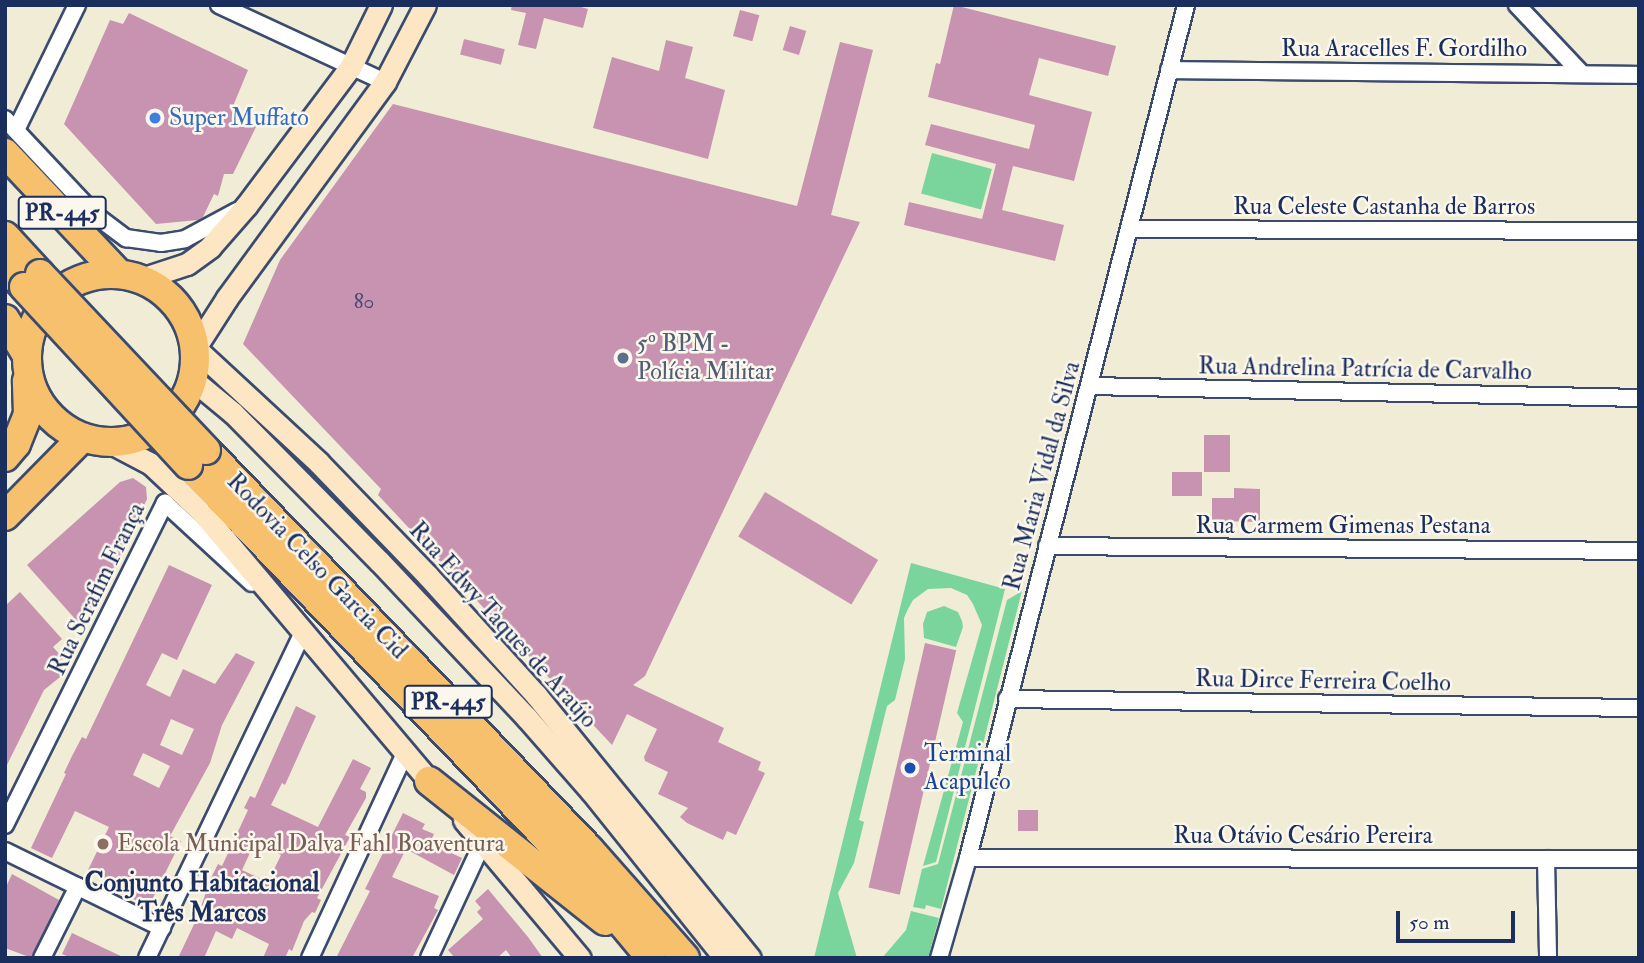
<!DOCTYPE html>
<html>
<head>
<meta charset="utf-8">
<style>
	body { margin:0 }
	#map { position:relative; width:1644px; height:963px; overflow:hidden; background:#f1ecd5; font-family:"IM FELL Double Pica",serif }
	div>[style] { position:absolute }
	.green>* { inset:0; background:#7ad59c; transform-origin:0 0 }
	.building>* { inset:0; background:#c793b0; transform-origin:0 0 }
	.roads { filter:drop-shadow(2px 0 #3b4b70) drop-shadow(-2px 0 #3b4b70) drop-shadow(0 2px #3b4b70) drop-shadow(0 -2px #3b4b70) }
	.street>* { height:16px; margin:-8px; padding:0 8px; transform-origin:8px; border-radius:8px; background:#fff }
	.secondary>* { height:21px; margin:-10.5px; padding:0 10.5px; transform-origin:10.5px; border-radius:10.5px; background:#fce6c4 }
	.highway>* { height:28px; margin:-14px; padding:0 14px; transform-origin:14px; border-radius:14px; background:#f7c06c }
	.highway>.ring { margin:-14px; padding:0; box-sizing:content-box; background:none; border:28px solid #f7c06c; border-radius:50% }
	.bridges { filter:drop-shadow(2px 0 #3b4b70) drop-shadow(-2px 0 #3b4b70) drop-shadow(0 2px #3b4b70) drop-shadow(0 -2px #3b4b70) }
	.highway-bridge>* { height:28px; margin:-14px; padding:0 14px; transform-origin:14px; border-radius:14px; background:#f7c06c }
	.dots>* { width:19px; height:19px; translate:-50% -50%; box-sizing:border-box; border:4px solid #fbf7ec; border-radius:50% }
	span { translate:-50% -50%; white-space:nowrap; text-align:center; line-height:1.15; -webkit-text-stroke:5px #fbf7ec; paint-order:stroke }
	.number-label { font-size:21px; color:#464872 }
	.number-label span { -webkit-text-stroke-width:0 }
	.shield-label span { padding:2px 5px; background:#fbf7ec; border:2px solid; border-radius:5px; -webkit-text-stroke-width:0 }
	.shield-label { font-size:23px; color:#1b2f5e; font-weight:700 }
	.street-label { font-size:24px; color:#1b2f5e }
	.shop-label { font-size:24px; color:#366cbe }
	.left { translate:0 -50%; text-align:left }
	.service-label { font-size:24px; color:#4e5e75 }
	.transit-label { font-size:24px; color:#164399 }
	.education-label { font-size:24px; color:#785e54 }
	.neighbourhood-label { font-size:26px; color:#1b2f5e; font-weight:700 }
	.frame { position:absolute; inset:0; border:7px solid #1b2f5e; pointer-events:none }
	.scale { position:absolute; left:1396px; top:911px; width:119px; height:32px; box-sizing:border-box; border:4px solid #1b2f5e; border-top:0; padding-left:9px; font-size:21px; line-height:24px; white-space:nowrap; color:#1b2f5e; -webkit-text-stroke:5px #fbf7ec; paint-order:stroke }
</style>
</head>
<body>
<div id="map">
	<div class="green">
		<div style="left:932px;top:153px;width:62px;height:42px;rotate:15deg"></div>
		<div style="clip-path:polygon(911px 563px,1005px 589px,936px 862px,923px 866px,963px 722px,957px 713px,982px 625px,973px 604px,967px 595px,951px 588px,928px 589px,913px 600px,908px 609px,904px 618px,905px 659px,895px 700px,887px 706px,859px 820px,864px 822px,854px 863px,838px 893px,857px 958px,814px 958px)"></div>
		<div style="clip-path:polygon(1022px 591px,941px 909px,926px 905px,925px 909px,913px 907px,922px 869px,938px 864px,1007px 600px)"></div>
		<div style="clip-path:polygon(944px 606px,958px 612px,962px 621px,963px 627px,956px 647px,924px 638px,923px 624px,927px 612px)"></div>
		<div style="clip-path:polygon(911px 911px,939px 918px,928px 958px,882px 958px,906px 930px)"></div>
	</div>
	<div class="building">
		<div style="clip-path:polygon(512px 5px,574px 5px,588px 9px,583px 28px,544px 18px,536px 49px,518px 45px,526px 13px,511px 10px)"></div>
		<div style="clip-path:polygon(954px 5px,1116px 46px,1108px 76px,1039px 58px,1037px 66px,1029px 95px,1092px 112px,1074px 181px,1013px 166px,1002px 210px,1064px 225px,1055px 261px,904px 225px,909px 202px,982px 219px,996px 164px,925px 145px,931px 124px,1029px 149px,1035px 125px,928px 97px,936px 63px,940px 64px)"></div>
		<div style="left:740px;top:10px;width:20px;height:27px;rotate:15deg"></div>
		<div style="clip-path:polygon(129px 13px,248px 70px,231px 111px,257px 125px,233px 174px,224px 174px,218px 196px,214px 194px,203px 217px,198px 220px,156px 224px,64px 124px,110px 20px,123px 24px)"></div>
		<div style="left:790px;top:26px;width:17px;height:25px;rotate:17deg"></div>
		<div style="left:464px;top:39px;width:42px;height:16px;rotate:14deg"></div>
		<div style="clip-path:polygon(666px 40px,693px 47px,685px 78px,725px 90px,708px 159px,593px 128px,612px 57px,659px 71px)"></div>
		<div style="clip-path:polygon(840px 42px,873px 50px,831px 215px,860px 222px,645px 676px,633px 685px,724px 728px,718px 742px,761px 762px,758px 770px,765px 773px,736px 835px,727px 831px,723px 840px,687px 823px,680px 817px,688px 808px,658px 794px,668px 772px,645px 761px,644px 757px,657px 729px,627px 714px,612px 745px,378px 495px,381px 489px,243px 344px,280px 260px,393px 104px,797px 206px)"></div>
		<div style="left:1204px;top:435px;width:26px;height:37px"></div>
		<div style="left:1172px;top:472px;width:30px;height:24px"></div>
		<div style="clip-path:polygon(133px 478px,146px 487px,147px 499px,85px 630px,27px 565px,120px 482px)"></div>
		<div style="clip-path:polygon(1234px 488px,1260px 489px,1260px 522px,1212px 521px,1212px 498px,1234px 498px)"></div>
		<div style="left:765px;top:492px;width:132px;height:52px;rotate:31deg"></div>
		<div style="clip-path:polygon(evenodd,169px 565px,212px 585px,177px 660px,162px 653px,146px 685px,170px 697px,183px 669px,215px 684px,236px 653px,255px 662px,222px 725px,210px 763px,170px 836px,181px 841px,149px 906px,111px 889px,114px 883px,88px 870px,109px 827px,75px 811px,52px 858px,31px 848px,66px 774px,64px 773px,72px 756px,82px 737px,86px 739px,169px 565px,171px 719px,194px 729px,182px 755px,160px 745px,171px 719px,169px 565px,143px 753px,170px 766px,159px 788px,133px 775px,143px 753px)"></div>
		<div style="clip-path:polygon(20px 592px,62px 639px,53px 647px,63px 658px,57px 664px,65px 673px,44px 690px,5px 769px,5px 606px)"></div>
		<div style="left:925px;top:643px;width:32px;height:251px;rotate:13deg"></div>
		<div style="clip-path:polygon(evenodd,296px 706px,316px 716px,285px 785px,282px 783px,271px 805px,318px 827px,353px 759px,371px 768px,360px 789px,366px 792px,366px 798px,345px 835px,350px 837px,317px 898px,321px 900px,315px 913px,312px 912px,304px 921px,292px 951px,289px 949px,285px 958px,263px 958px,269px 944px,237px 928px,232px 939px,216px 931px,204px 958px,178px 958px,197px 918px,211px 878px,218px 864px,222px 866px,248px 810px,244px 808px,250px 796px,255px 798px,296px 706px,255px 842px,281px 855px,268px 882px,242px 870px,255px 842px)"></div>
		<div style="left:1018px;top:810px;width:20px;height:21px"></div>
		<div style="clip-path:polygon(403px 813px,425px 824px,422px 829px,434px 834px,430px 843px,462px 858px,454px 875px,406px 849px,392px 877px,439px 896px,434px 908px,438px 910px,412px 958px,336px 958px,370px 891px,365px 889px)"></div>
		<div style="clip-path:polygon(12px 874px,59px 900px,32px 958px,5px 948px,5px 889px)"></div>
		<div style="clip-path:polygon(488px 889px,528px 937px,543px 958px,512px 958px,506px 950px,497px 958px,455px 958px,448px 950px,483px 919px,477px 912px,481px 908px,475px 901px)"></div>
		<div style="clip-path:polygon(72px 933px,125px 958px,71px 958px,62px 954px)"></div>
	</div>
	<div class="roads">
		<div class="street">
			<div style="left:219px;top:5px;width:183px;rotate:24.9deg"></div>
			<div style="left:1517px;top:5px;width:93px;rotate:46.7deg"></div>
			<div style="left:1169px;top:70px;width:470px;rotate:0.6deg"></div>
			<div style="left:5px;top:119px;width:132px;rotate:46.8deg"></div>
			<div style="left:95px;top:215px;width:39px;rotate:37deg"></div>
			<div style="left:126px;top:238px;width:35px;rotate:8deg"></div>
			<div style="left:161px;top:243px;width:24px;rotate:-9deg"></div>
			<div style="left:185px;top:239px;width:59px;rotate:-28.3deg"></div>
			<div style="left:16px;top:130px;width:139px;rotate:-64deg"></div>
			<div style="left:1130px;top:229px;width:509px;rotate:0.23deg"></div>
			<div style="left:1090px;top:386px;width:549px;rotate:1.25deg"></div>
			<div style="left:1047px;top:546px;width:592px;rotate:0.48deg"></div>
			<div style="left:1007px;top:699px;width:632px;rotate:0.82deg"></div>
			<div style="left:5px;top:825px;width:360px;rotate:-63.6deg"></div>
			<div style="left:165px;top:503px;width:118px;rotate:42.6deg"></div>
			<div style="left:5px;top:851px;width:175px;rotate:26.1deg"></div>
			<div style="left:968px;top:858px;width:671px;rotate:0.09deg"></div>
			<div style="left:1546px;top:859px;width:99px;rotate:88.8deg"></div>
			<div style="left:42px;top:958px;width:80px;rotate:-63.4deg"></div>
			<div style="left:147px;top:958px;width:363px;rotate:-64.4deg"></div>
			<div style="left:304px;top:631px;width:9px;rotate:-139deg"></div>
			<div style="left:310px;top:958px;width:228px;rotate:-65.1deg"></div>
			<div style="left:429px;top:958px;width:128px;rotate:-65deg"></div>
			<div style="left:939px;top:958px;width:104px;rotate:-73.8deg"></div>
			<div style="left:968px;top:858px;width:880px;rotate:-75.66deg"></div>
		</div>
		<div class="secondary">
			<div style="left:425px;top:5px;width:87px;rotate:117.5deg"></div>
			<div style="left:385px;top:82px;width:268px;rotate:126.2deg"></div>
			<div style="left:227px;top:298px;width:59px;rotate:122.6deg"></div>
			<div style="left:195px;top:348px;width:169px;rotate:42.8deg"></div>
			<div style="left:319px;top:463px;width:157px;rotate:46deg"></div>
			<div style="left:428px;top:576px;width:161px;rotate:47.8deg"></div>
			<div style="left:536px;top:695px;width:339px;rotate:50.9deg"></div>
			<div style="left:141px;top:279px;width:48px;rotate:-18.1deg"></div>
			<div style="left:187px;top:264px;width:29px;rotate:-36deg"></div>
			<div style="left:210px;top:247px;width:55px;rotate:-48.7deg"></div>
			<div style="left:246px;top:206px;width:175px;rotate:-53.1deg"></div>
			<div style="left:351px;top:66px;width:68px;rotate:-63.8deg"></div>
			<div style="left:193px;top:380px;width:52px;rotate:39.5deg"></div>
			<div style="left:233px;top:413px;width:209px;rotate:45.4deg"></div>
			<div style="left:380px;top:562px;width:214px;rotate:46.7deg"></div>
			<div style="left:527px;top:718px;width:97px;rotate:48.8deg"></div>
			<div style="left:591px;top:791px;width:214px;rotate:51.3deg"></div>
			<div style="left:111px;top:443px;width:45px;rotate:27.7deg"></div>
			<div style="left:151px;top:464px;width:69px;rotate:43.2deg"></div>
			<div style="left:201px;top:511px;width:367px;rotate:49.8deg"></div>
			<div style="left:464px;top:820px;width:180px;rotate:50deg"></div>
		</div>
		<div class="highway">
			<div style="left:5px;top:153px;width:166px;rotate:46.7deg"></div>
			<div style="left:5px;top:236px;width:52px;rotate:47.4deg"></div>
			<div style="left:5px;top:267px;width:28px;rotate:46deg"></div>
			<div class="ring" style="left:27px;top:274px;width:140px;height:140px"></div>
			<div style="left:5px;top:319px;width:41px;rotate:59deg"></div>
			<div style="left:206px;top:450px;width:553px;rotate:46.17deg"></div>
			<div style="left:589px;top:849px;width:145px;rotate:48.6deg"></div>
			<div style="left:5px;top:457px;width:17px;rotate:-50deg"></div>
			<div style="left:16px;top:444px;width:32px;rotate:-68deg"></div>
			<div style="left:28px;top:414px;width:33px;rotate:-92deg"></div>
			<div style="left:188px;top:465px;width:567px;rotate:46.14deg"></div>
			<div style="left:581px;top:874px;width:109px;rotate:50.2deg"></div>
			<div style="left:5px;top:516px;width:110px;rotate:-45.4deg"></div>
			<div style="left:429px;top:781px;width:225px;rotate:38.5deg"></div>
		</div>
	</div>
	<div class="bridges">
		<div class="highway-bridge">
			<div style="left:40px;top:274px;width:242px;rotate:46.7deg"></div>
			<div style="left:24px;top:287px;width:242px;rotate:47.3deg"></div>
		</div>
	</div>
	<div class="dots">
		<div style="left:155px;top:118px;background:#3f7fe0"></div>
		<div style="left:623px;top:358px;background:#5c6f8a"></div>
		<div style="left:910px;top:768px;background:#1a4fb4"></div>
		<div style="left:103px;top:844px;background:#8d6e63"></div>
	</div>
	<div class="number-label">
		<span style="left:364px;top:302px">80</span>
	</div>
	<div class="shield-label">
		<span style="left:62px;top:213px">PR-445</span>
		<span style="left:448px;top:702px">PR-445</span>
	</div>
	<div class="street-label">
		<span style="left:1404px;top:49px">Rua Aracelles F. Gordilho</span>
		<span style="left:1384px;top:207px">Rua Celeste Castanha de Barros</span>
		<span style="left:1365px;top:369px;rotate:1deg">Rua Andrelina Patrícia de Carvalho</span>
		<span style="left:1042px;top:476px;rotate:-75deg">Rua Maria Vidal da Silva</span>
		<span style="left:1343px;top:526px">Rua Carmem Gimenas Pestana</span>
		<span style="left:317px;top:566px;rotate:46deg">Rodovia Celso Garcia Cid</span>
		<span style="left:97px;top:589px;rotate:-64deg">Rua Serafim França</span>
		<span style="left:503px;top:625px;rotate:48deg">Rua Edwy Taques de Araújo</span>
		<span style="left:1323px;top:681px;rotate:1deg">Rua Dirce Ferreira Coelho</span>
		<span style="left:1303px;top:836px">Rua Otávio Cesário Pereira</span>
	</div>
	<div class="shop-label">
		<span class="left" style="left:169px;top:118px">Super Muffato</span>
	</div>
	<div class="service-label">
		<span class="left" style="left:637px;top:358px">5º BPM -<br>Polícia Militar</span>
	</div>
	<div class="transit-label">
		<span class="left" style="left:924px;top:768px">Terminal<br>Acapulco</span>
	</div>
	<div class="education-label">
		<span class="left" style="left:117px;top:844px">Escola Municipal Dalva Fahl Boaventura</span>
	</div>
	<div class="neighbourhood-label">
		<span style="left:202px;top:899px">Conjunto Habitacional<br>Três Marcos</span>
	</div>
	<div class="frame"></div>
	<div class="scale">50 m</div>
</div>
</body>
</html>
